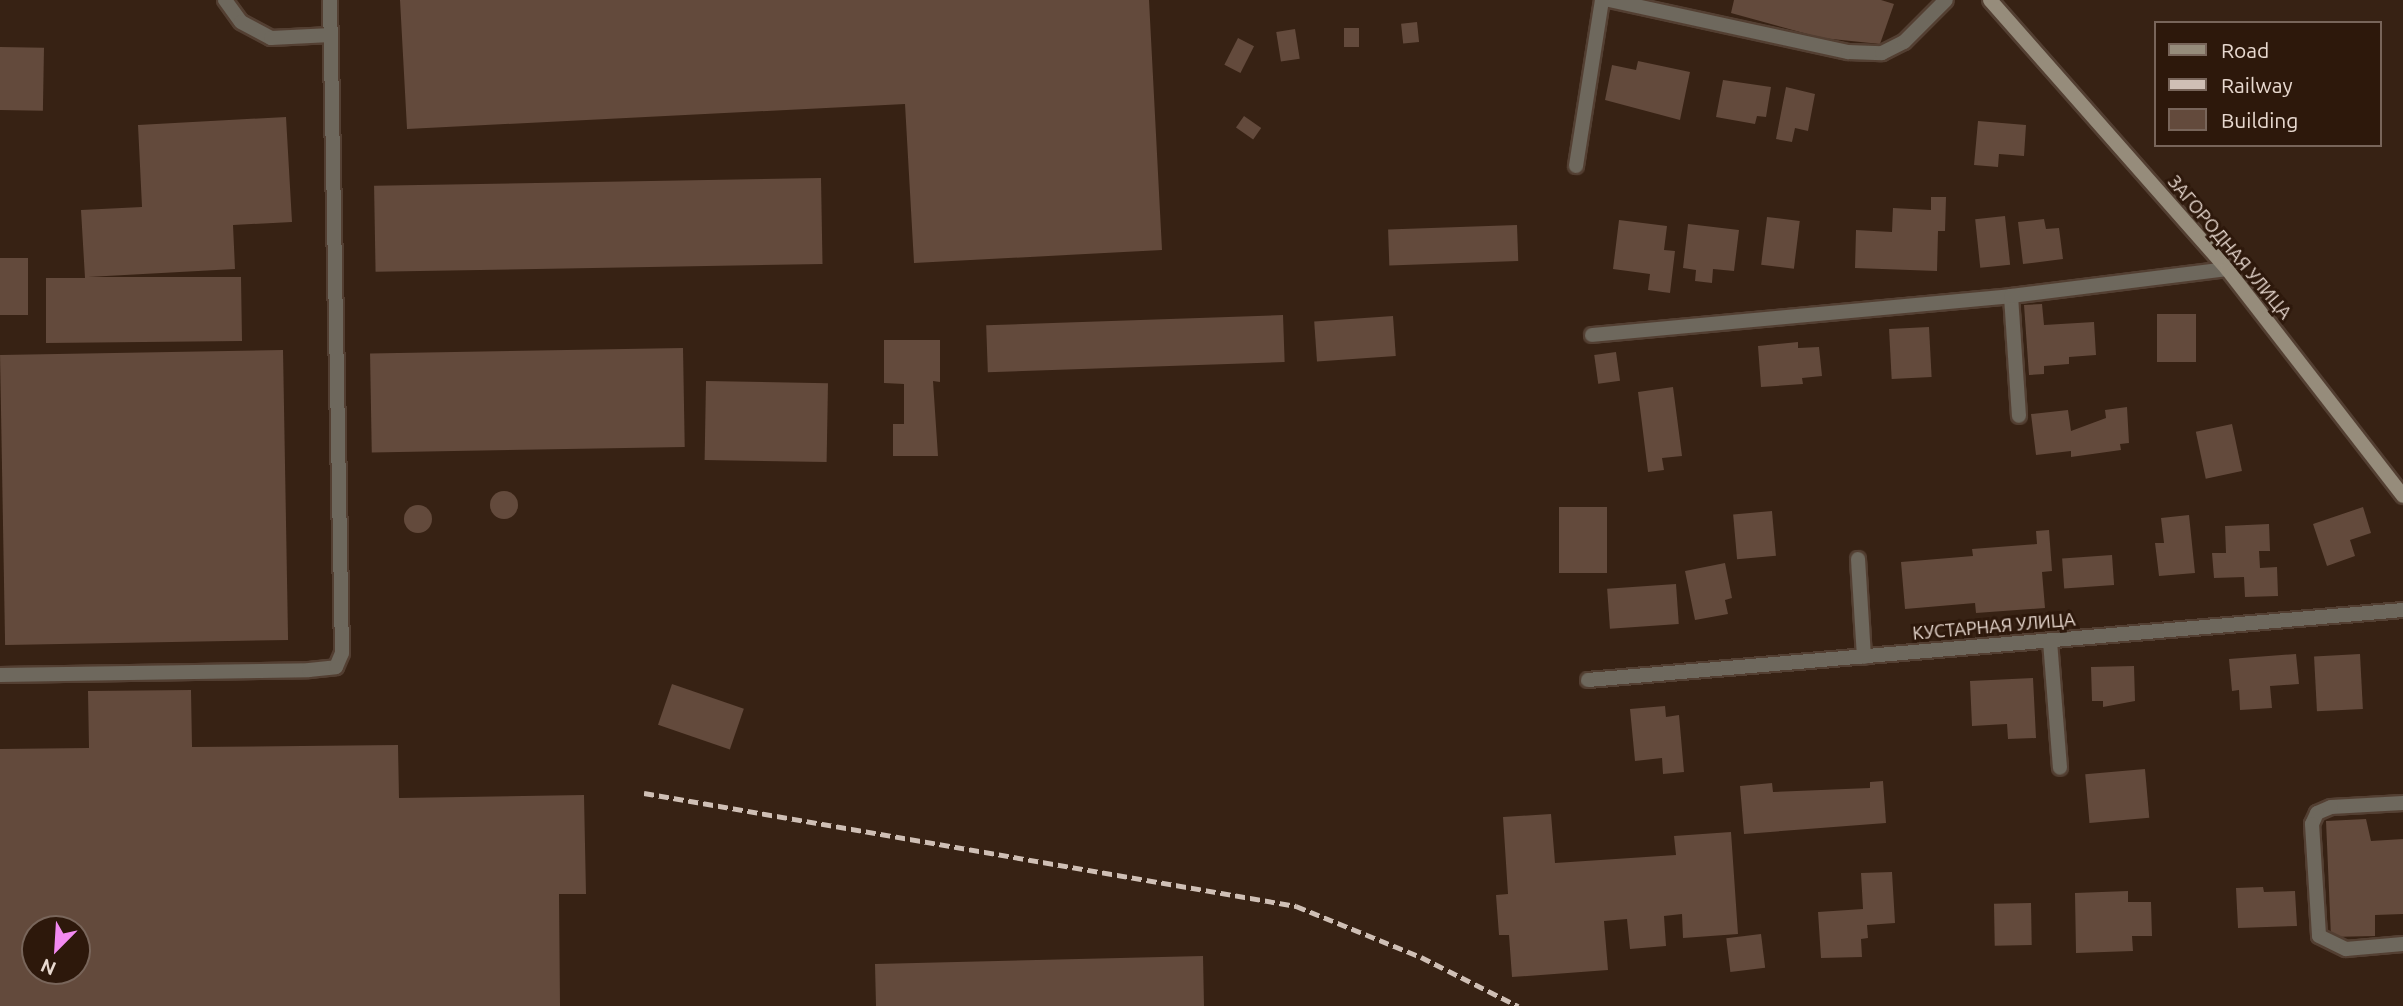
<!DOCTYPE html>
<html>
<head>
<meta charset="utf-8">
<style>
	body { margin:0 }
	#map { position:relative; width:2403px; height:1006px; overflow:hidden; background:#372214; font-family:Ubuntu,sans-serif }
	div>[style] { position:absolute }
	.building>* { inset:0; background:#634a3c; transform-origin:0 0 }
	.round { border-radius:50% }
	.roads { filter:drop-shadow(2px 0 #533f32) drop-shadow(-2px 0 #533f32) drop-shadow(0 2px #533f32) drop-shadow(0 -2px #533f32) }
	.service>* { height:14px; margin:-7px; padding:0 7px; transform-origin:7px; border-radius:7px; background:#6e685d }
	.minor>* { height:14px; margin:-7px; padding:0 7px; transform-origin:7px; border-radius:7px; background:#6e685d }
	.secondary>* { height:14px; margin:-7px; padding:0 7px; transform-origin:7px; border-radius:7px; background:#968c7b }
	.rail>* { height:5px; margin-top:-2.5px; transform-origin:0; background:repeating-linear-gradient(90deg,#cfbfb5 0 10px,transparent 0 15px) }
	span { translate:-50% -50%; white-space:nowrap; text-align:center; line-height:1.15; -webkit-text-stroke:6px #2d180b; paint-order:stroke }
	.street-label { font-size:18px; color:#e8d9d0 }
	.legend { position:absolute; left:2154px; top:21px; width:228px; height:126px; box-sizing:border-box; background:#2d180b; border:2px solid #78655a; margin:0; padding:9px 12px; list-style:none; font-size:21px; color:#e8d9d0 }
	.legend li { display:flex; align-items:center; gap:14px; height:35px }
	.legend b { width:35px; border:2px solid #78655a }
	.north { position:absolute; left:21px; top:915px; width:70px; height:70px; box-sizing:border-box; background:#2d180b; border:2px solid #78655a; border-radius:50%; rotate:204deg; font-size:19px; font-weight:700; line-height:28px; text-align:center; color:#e8d9d0 }
	.north::after { content:''; display:block; margin:auto; width:24px; height:32px; background:#f38af2; clip-path:polygon(50% 0,100% 100%,50% 72%,0 100%) }
</style>
</head>
<body>
<div id="map">
	<div class="building">
		<div style="clip-path:polygon(400px 0,1149px 0,1162px 250px,914px 263px,905px 104px,407px 129px)"></div>
		<div style="clip-path:polygon(1734px 0,1881px 0,1894px 4px,1880px 44px,1822px 38px,1731px 13px)"></div>
		<div style="left:1417px;top:22px;width:20px;height:16px;rotate:84deg"></div>
		<div style="left:1344px;top:28px;width:15px;height:19px"></div>
		<div style="left:1295px;top:29px;width:30px;height:19px;rotate:81deg"></div>
		<div style="left:1238px;top:38px;width:18px;height:30px;rotate:27deg"></div>
		<div style="left:0;top:47px;width:44px;height:63px;rotate:1deg"></div>
		<div style="clip-path:polygon(1638px 61px,1690px 72px,1680px 120px,1605px 100px,1612px 65px,1636px 70px)"></div>
		<div style="clip-path:polygon(1723px 80px,1771px 87px,1766px 117px,1757px 116px,1755px 124px,1716px 117px)"></div>
		<div style="clip-path:polygon(1786px 87px,1815px 94px,1808px 131px,1795px 128px,1792px 142px,1776px 139px)"></div>
		<div style="left:1244px;top:116px;width:21px;height:14px;rotate:35deg"></div>
		<div style="clip-path:polygon(286px 117px,292px 222px,233px 225px,235px 269px,88px 277px,241px 277px,242px 341px,46px 343px,46px 278px,85px 278px,81px 210px,142px 207px,138px 125px)"></div>
		<div style="clip-path:polygon(1978px 121px,2026px 125px,2024px 156px,1999px 154px,1998px 167px,1974px 165px)"></div>
		<div style="left:821px;top:178px;width:86px;height:447px;rotate:89deg"></div>
		<div style="clip-path:polygon(1931px 197px,1946px 197px,1945px 231px,1938px 231px,1937px 271px,1855px 268px,1856px 230px,1892px 232px,1893px 208px,1931px 210px)"></div>
		<div style="left:2005px;top:216px;width:49px;height:30px;rotate:84deg"></div>
		<div style="left:1767px;top:217px;width:33px;height:48px;rotate:7deg"></div>
		<div style="clip-path:polygon(2044px 219px,2046px 229px,2059px 228px,2063px 259px,2023px 264px,2018px 222px)"></div>
		<div style="clip-path:polygon(1619px 220px,1667px 226px,1664px 250px,1675px 251px,1670px 293px,1648px 290px,1650px 274px,1613px 269px)"></div>
		<div style="clip-path:polygon(1688px 224px,1739px 230px,1734px 271px,1713px 269px,1712px 283px,1695px 281px,1696px 270px,1683px 268px)"></div>
		<div style="left:1517px;top:225px;width:36px;height:129px;rotate:88deg"></div>
		<div style="left:0;top:258px;width:28px;height:57px"></div>
		<div style="clip-path:polygon(2042px 304px,2044px 325px,2094px 322px,2096px 355px,2069px 357px,2069px 364px,2044px 366px,2044px 374px,2029px 375px,2024px 305px)"></div>
		<div style="left:2157px;top:314px;width:39px;height:48px"></div>
		<div style="left:1283px;top:315px;width:47px;height:297px;rotate:88deg"></div>
		<div style="left:1393px;top:316px;width:40px;height:79px;rotate:86deg"></div>
		<div style="left:1929px;top:327px;width:50px;height:40px;rotate:87deg"></div>
		<div style="clip-path:polygon(884px 340px,940px 340px,940px 382px,933px 381px,938px 456px,893px 456px,893px 424px,904px 424px,904px 384px,884px 383px)"></div>
		<div style="clip-path:polygon(1798px 342px,1798px 348px,1819px 347px,1822px 376px,1802px 378px,1803px 384px,1761px 387px,1758px 346px)"></div>
		<div style="left:683px;top:348px;width:99px;height:313px;rotate:89deg"></div>
		<div style="left:283px;top:350px;width:290px;height:283px;rotate:89deg"></div>
		<div style="left:1616px;top:352px;width:29px;height:22px;rotate:82deg"></div>
		<div style="left:706px;top:381px;width:122px;height:79px;rotate:1deg"></div>
		<div style="clip-path:polygon(1673px 387px,1682px 456px,1662px 458px,1664px 470px,1648px 472px,1638px 392px)"></div>
		<div style="clip-path:polygon(2127px 407px,2129px 443px,2120px 444px,2121px 450px,2071px 457px,2071px 451px,2036px 455px,2031px 414px,2068px 410px,2071px 431px,2106px 418px,2105px 410px)"></div>
		<div style="left:2232px;top:424px;width:48px;height:37px;rotate:78deg"></div>
		<div class="round" style="left:490px;top:491px;width:28px;height:28px"></div>
		<div class="round" style="left:404px;top:505px;width:28px;height:28px"></div>
		<div style="left:1559px;top:507px;width:48px;height:66px"></div>
		<div style="clip-path:polygon(2363px 507px,2371px 533px,2350px 540px,2355px 556px,2327px 566px,2313px 524px)"></div>
		<div style="left:1772px;top:511px;width:45px;height:39px;rotate:85deg"></div>
		<div style="clip-path:polygon(2189px 515px,2195px 573px,2159px 576px,2155px 543px,2164px 543px,2161px 518px)"></div>
		<div style="clip-path:polygon(2269px 524px,2270px 551px,2259px 551px,2260px 568px,2277px 567px,2278px 596px,2245px 597px,2244px 577px,2214px 578px,2212px 553px,2226px 553px,2225px 526px)"></div>
		<div style="clip-path:polygon(2049px 530px,2052px 571px,2042px 572px,2045px 608px,1976px 613px,1975px 603px,1905px 609px,1901px 562px,1973px 556px,1972px 549px,2037px 544px,2036px 531px)"></div>
		<div style="left:2112px;top:555px;width:30px;height:50px;rotate:86deg"></div>
		<div style="clip-path:polygon(1725px 563px,1732px 598px,1725px 600px,1728px 614px,1695px 620px,1685px 571px)"></div>
		<div style="left:1676px;top:584px;width:40px;height:69px;rotate:86deg"></div>
		<div style="clip-path:polygon(2296px 654px,2299px 684px,2270px 686px,2272px 708px,2240px 710px,2239px 690px,2232px 691px,2229px 659px)"></div>
		<div style="left:2360px;top:654px;width:55px;height:46px;rotate:87deg"></div>
		<div style="clip-path:polygon(2134px 666px,2135px 701px,2103px 707px,2103px 701px,2092px 701px,2091px 667px)"></div>
		<div style="clip-path:polygon(2033px 678px,2036px 738px,2008px 739px,2007px 724px,1972px 726px,1970px 681px)"></div>
		<div style="left:672px;top:684px;width:76px;height:43px;rotate:19deg"></div>
		<div style="clip-path:polygon(evenodd,191px 690px,192px 747px,398px 745px,399px 798px,584px 795px,586px 894px,559px 894px,560px 1006px,0 1006px,0 749px,89px 748px,88px 691px,191px 690px,35px 929px,77px 929px,77px 971px,35px 971px,35px 929px)"></div>
		<div style="clip-path:polygon(1665px 706px,1666px 717px,1679px 715px,1684px 772px,1663px 774px,1662px 758px,1635px 761px,1630px 709px)"></div>
		<div style="left:2145px;top:769px;width:49px;height:60px;rotate:85deg"></div>
		<div style="clip-path:polygon(1883px 781px,1886px 823px,1744px 834px,1740px 786px,1772px 783px,1773px 792px,1870px 788px,1870px 782px)"></div>
		<div style="clip-path:polygon(1551px 814px,1555px 863px,1676px 855px,1674px 836px,1731px 832px,1738px 934px,1683px 938px,1682px 914px,1664px 916px,1666px 946px,1630px 949px,1627px 919px,1604px 921px,1608px 970px,1512px 977px,1509px 935px,1499px 935px,1496px 895px,1508px 894px,1503px 817px)"></div>
		<div style="clip-path:polygon(2366px 819px,2371px 841px,2403px 839px,2403px 914px,2375px 915px,2375px 936px,2331px 937px,2326px 821px)"></div>
		<div style="clip-path:polygon(1892px 872px,1895px 923px,1867px 925px,1868px 938px,1861px 939px,1862px 957px,1821px 958px,1818px 912px,1863px 909px,1861px 873px)"></div>
		<div style="clip-path:polygon(2263px 887px,2264px 892px,2295px 891px,2297px 926px,2238px 928px,2236px 888px)"></div>
		<div style="clip-path:polygon(2128px 891px,2128px 902px,2151px 902px,2152px 936px,2132px 936px,2133px 951px,2076px 953px,2075px 893px)"></div>
		<div style="left:2031px;top:903px;width:42px;height:37px;rotate:89deg"></div>
		<div style="left:1761px;top:934px;width:34px;height:35px;rotate:83deg"></div>
		<div style="clip-path:polygon(1203px 956px,1204px 1006px,876px 1006px,875px 964px)"></div>
	</div>
	<div class="roads">
		<div class="service">
			<div style="left:225px;top:0;width:27px;rotate:54deg"></div>
			<div style="left:241px;top:22px;width:34px;rotate:28deg"></div>
			<div style="left:271px;top:38px;width:60px;rotate:-2.9deg"></div>
			<div style="left:1609px;top:0;width:245px;rotate:12.3deg"></div>
			<div style="left:1848px;top:52px;width:34px;rotate:2deg"></div>
			<div style="left:1882px;top:53px;width:25px;rotate:-27deg"></div>
			<div style="left:1904px;top:42px;width:59px;rotate:-45deg"></div>
			<div style="left:1576px;top:166px;width:168px;rotate:-81.1deg"></div>
			<div style="left:2011px;top:296px;width:120px;rotate:86.2deg"></div>
			<div style="left:1858px;top:559px;width:98px;rotate:86.5deg"></div>
			<div style="left:2050px;top:641px;width:127px;rotate:85.5deg"></div>
			<div style="left:0;top:675px;width:309px;rotate:-0.9deg"></div>
			<div style="left:309px;top:670px;width:27px;rotate:-6deg"></div>
			<div style="left:336px;top:667px;width:15px;rotate:-67deg"></div>
			<div style="left:342px;top:653px;width:653px;rotate:-91.05deg"></div>
			<div style="left:2403px;top:803px;width:72px;rotate:176.8deg"></div>
			<div style="left:2331px;top:807px;width:15px;rotate:157deg"></div>
			<div style="left:2317px;top:813px;width:12px;rotate:114deg"></div>
			<div style="left:2312px;top:824px;width:112px;rotate:86.4deg"></div>
			<div style="left:2319px;top:936px;width:30px;rotate:26deg"></div>
			<div style="left:2346px;top:949px;width:57px;rotate:-5deg"></div>
		</div>
		<div class="minor">
			<div style="left:1592px;top:335px;width:421px;rotate:-5.3deg"></div>
			<div style="left:2011px;top:296px;width:218px;rotate:-7.1deg"></div>
			<div style="left:1588px;top:680px;width:818px;rotate:-4.91deg"></div>
		</div>
		<div class="secondary">
			<div style="left:1990px;top:0;width:359px;rotate:48.6deg"></div>
			<div style="left:2227px;top:269px;width:287px;rotate:52.2deg"></div>
		</div>
	</div>
	<div class="rail">
		<div style="left:644px;top:793px;width:662px;rotate:9.83deg"></div>
		<div style="left:1296px;top:906px;width:135px;rotate:22.2deg"></div>
		<div style="left:1421px;top:957px;width:109px;rotate:26.8deg"></div>
	</div>
	<div class="street-label">
		<span style="left:2230px;top:247px;rotate:50deg">ЗАГОРОДНАЯ УЛИЦА</span>
		<span style="left:1994px;top:626px;rotate:-5deg">КУСТАРНАЯ УЛИЦА</span>
	</div>
	<ul class="legend">
	<li><b style="height:9px;background:#968c7b"></b>Road</li>
	<li><b style="height:9px;background:#cfbfb5"></b>Railway</li>
	<li><b style="height:19px;background:#634a3c"></b>Building</li>
	</ul>
	<div class="north">N</div>
</div>
</body>
</html>
